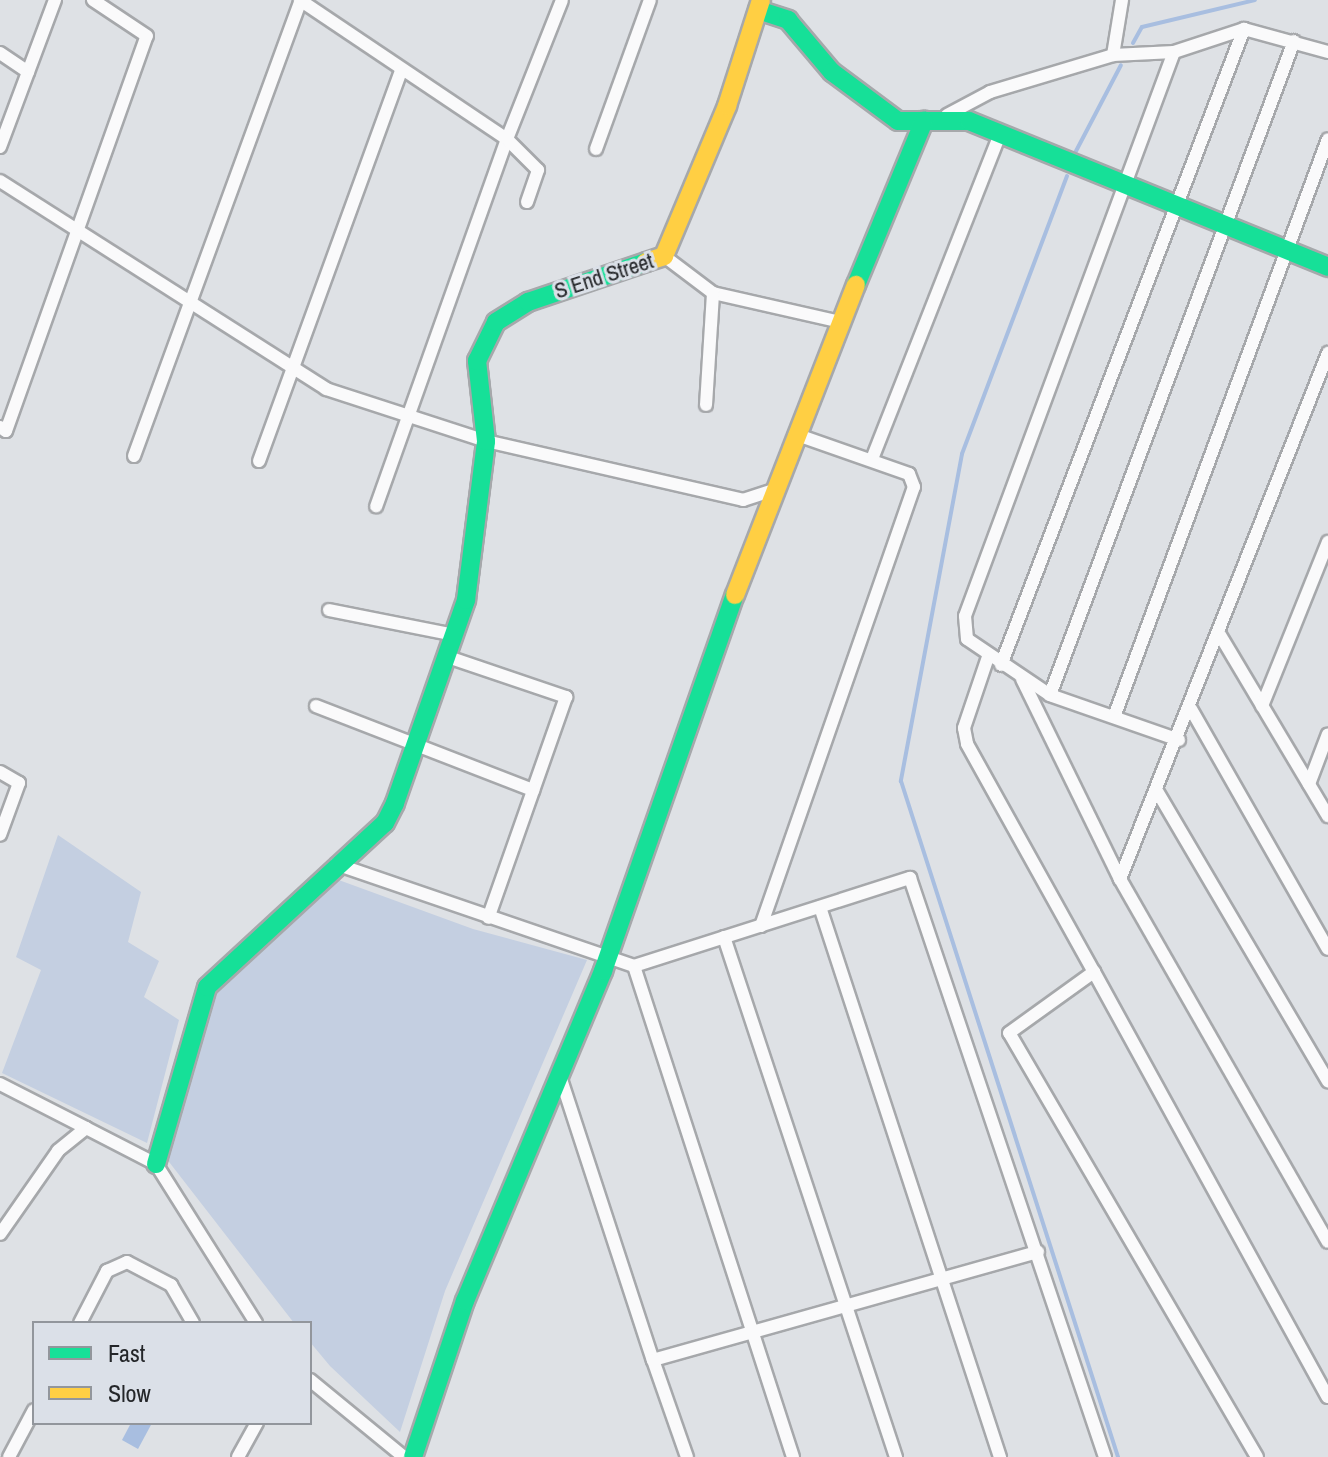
<!DOCTYPE html>
<html>
<head>
<meta charset="utf-8">
<style>
	body { margin:0 }
	#map { position:relative; width:1328px; height:1457px; overflow:hidden; background:#dee1e5; font-family:"Archivo Narrow",sans-serif }
	div>[style] { position:absolute }
	.green>* { inset:0; background:#c4cfe1 }
	.water>* { inset:0; background:#a8bee0 }
	.stream>* { height:4px; margin:-2px; padding:0 2px; transform-origin:2px; border-radius:2px; background:#a8bee0 }
	.roads { filter:drop-shadow(2px 0 #a6a8ab) drop-shadow(-2px 0 #a6a8ab) drop-shadow(0 2px #a6a8ab) drop-shadow(0 -2px #a6a8ab) }
	.street>* { height:12px; margin:-6px; padding:0 6px; transform-origin:6px; border-radius:6px; background:#fafafb }
	.fast>* { height:18px; margin:-9px; padding:0 9px; transform-origin:9px; border-radius:9px; background:#16e098 }
	.slow>* { height:18px; margin:-9px; padding:0 9px; transform-origin:9px; border-radius:9px; background:#ffcf43 }
	span { translate:-50% -50%; white-space:nowrap; text-align:center; line-height:1.15; -webkit-text-stroke:6px #dbe0e8; paint-order:stroke }
	.street-label { font-size:22px; color:#242629 }
	.legend { position:absolute; left:32px; top:1321px; width:280px; height:104px; box-sizing:border-box; background:#dbe0e8; border:2px solid #92969c; margin:0; padding:10px 14px; list-style:none; font-size:24px; color:#242629 }
	.legend li { display:flex; align-items:center; gap:16px; height:40px }
	.legend b { width:40px; border:2px solid #92969c }
</style>
</head>
<body>
<div id="map">
	<div class="green">
		<div style="clip-path:polygon(58px 835px,141px 892px,128px 942px,159px 961px,144px 997px,179px 1020px,147px 1143px,2px 1073px,41px 970px,16px 957px)"></div>
		<div style="clip-path:polygon(336px 879px,473px 929px,587px 960px,445px 1291px,400px 1432px,330px 1366px,310px 1342px,310px 1323px,294px 1323px,166px 1158px,217px 992px)"></div>
	</div>
	<div class="water">
		<div style="clip-path:polygon(131px 1423px,152px 1423px,138px 1449px,122px 1440px)"></div>
	</div>
	<div class="stream">
		<div style="left:1133px;top:43px;width:18px;rotate:-61deg"></div>
		<div style="left:1142px;top:27px;width:116px;rotate:-13.4deg"></div>
		<div style="left:1075px;top:153px;width:99px;rotate:-62.4deg"></div>
		<div style="left:1067px;top:176px;width:297px;rotate:110.7deg"></div>
		<div style="left:962px;top:454px;width:333px;rotate:100.6deg"></div>
		<div style="left:901px;top:781px;width:710px;rotate:72.2deg"></div>
	</div>
	<div class="roads">
		<div class="street">
			<div style="left:300px;top:0;width:249px;rotate:33.9deg"></div>
			<div style="left:507px;top:139px;width:390px;rotate:109.6deg"></div>
			<div style="left:0;top:53px;width:34px;rotate:34deg"></div>
			<div style="left:1113px;top:55px;width:56px;rotate:-80.7deg"></div>
			<div style="left:947px;top:115px;width:49px;rotate:-28.1deg"></div>
			<div style="left:990px;top:92px;width:128px;rotate:-16.7deg"></div>
			<div style="left:1113px;top:55px;width:61px;rotate:-2.8deg"></div>
			<div style="left:0;top:147px;width:157px;rotate:-69.5deg"></div>
			<div style="left:596px;top:149px;width:158px;rotate:-70.1deg"></div>
			<div style="left:0;top:181px;width:387px;rotate:32.5deg"></div>
			<div style="left:326px;top:389px;width:168px;rotate:18deg"></div>
			<div style="left:486px;top:441px;width:264px;rotate:12.9deg"></div>
			<div style="left:743px;top:500px;width:29px;rotate:-18deg"></div>
			<div style="left:527px;top:202px;width:34px;rotate:-71deg"></div>
			<div style="left:538px;top:170px;width:44px;rotate:-135deg"></div>
			<div style="left:507px;top:139px;width:149px;rotate:-68.4deg"></div>
			<div style="left:664px;top:256px;width:61px;rotate:37.1deg"></div>
			<div style="left:713px;top:293px;width:131px;rotate:12.8deg"></div>
			<div style="left:706px;top:405px;width:112px;rotate:-86.4deg"></div>
			<div style="left:0;top:427px;width:7px;rotate:34deg"></div>
			<div style="left:6px;top:431px;width:419px;rotate:-70.4deg"></div>
			<div style="left:147px;top:36px;width:65px;rotate:-146.3deg"></div>
			<div style="left:134px;top:456px;width:486px;rotate:-69.9deg"></div>
			<div style="left:872px;top:459px;width:349px;rotate:-68.5deg"></div>
			<div style="left:259px;top:461px;width:416px;rotate:-70deg"></div>
			<div style="left:329px;top:610px;width:128px;rotate:11.2deg"></div>
			<div style="left:1220px;top:635px;width:211px;rotate:59.2deg"></div>
			<div style="left:448px;top:657px;width:125px;rotate:18.7deg"></div>
			<div style="left:566px;top:697px;width:234px;rotate:109.4deg"></div>
			<div style="left:988px;top:657px;width:75px;rotate:108.7deg"></div>
			<div style="left:964px;top:728px;width:16px;rotate:79deg"></div>
			<div style="left:967px;top:744px;width:261px;rotate:60.9deg"></div>
			<div style="left:1001px;top:665px;width:681px;rotate:-69.09deg"></div>
			<div style="left:1022px;top:679px;width:223px;rotate:63.9deg"></div>
			<div style="left:1120px;top:879px;width:418px;rotate:60.2deg"></div>
			<div style="left:1050px;top:695px;width:698px;rotate:-69.54deg"></div>
			<div style="left:316px;top:706px;width:233px;rotate:21.2deg"></div>
			<div style="left:1262px;top:706px;width:177px;rotate:-68.1deg"></div>
			<div style="left:1191px;top:709px;width:276px;rotate:60.3deg"></div>
			<div style="left:1114px;top:717px;width:616px;rotate:-69.68deg"></div>
			<div style="left:1179px;top:740px;width:137px;rotate:-160.8deg"></div>
			<div style="left:1050px;top:695px;width:100px;rotate:-146deg"></div>
			<div style="left:967px;top:639px;width:23px;rotate:-95deg"></div>
			<div style="left:965px;top:616px;width:601px;rotate:-69.67deg"></div>
			<div style="left:1174px;top:52px;width:74px;rotate:-18.2deg"></div>
			<div style="left:1244px;top:29px;width:87px;rotate:15.3deg"></div>
			<div style="left:0;top:772px;width:22px;rotate:30deg"></div>
			<div style="left:19px;top:783px;width:55px;rotate:110.1deg"></div>
			<div style="left:1309px;top:784px;width:53px;rotate:-69.2deg"></div>
			<div style="left:1157px;top:791px;width:337px;rotate:59.5deg"></div>
			<div style="left:336px;top:864px;width:315px;rotate:18.9deg"></div>
			<div style="left:634px;top:966px;width:290px;rotate:-17.7deg"></div>
			<div style="left:910px;top:878px;width:611px;rotate:71.39deg"></div>
			<div style="left:1120px;top:879px;width:566px;rotate:-68.42deg"></div>
			<div style="left:820px;top:907px;width:579px;rotate:71.88deg"></div>
			<div style="left:761px;top:926px;width:465px;rotate:-70.8deg"></div>
			<div style="left:914px;top:487px;width:14px;rotate:-111deg"></div>
			<div style="left:909px;top:474px;width:121px;rotate:-160.7deg"></div>
			<div style="left:724px;top:937px;width:548px;rotate:71.7deg"></div>
			<div style="left:634px;top:966px;width:516px;rotate:72.06deg"></div>
			<div style="left:559px;top:1073px;width:302px;rotate:71.9deg"></div>
			<div style="left:653px;top:1360px;width:400px;rotate:-15.7deg"></div>
			<div style="left:0;top:1084px;width:97px;rotate:27.1deg"></div>
			<div style="left:86px;top:1128px;width:36px;rotate:141deg"></div>
			<div style="left:58px;top:1151px;width:101px;rotate:124.9deg"></div>
			<div style="left:86px;top:1128px;width:79px;rotate:27.2deg"></div>
			<div style="left:156px;top:1164px;width:188px;rotate:57.8deg"></div>
			<div style="left:80px;top:1323px;width:59px;rotate:-62.6deg"></div>
			<div style="left:107px;top:1271px;width:22px;rotate:-24deg"></div>
			<div style="left:127px;top:1262px;width:50px;rotate:27.6deg"></div>
			<div style="left:171px;top:1285px;width:44px;rotate:59.9deg"></div>
			<div style="left:653px;top:1360px;width:103px;rotate:70.7deg"></div>
			<div style="left:310px;top:1380px;width:122px;rotate:39.3deg"></div>
			<div style="left:9px;top:1457px;width:53px;rotate:-62deg"></div>
			<div style="left:238px;top:1457px;width:39px;rotate:-61deg"></div>
			<div style="left:1257px;top:1457px;width:491px;rotate:-120.3deg"></div>
			<div style="left:1009px;top:1033px;width:105px;rotate:-35.7deg"></div>
			<div style="left:1094px;top:972px;width:485px;rotate:61.2deg"></div>
		</div>
		<div class="fast">
			<div style="left:758px;top:10px;width:32px;rotate:18deg"></div>
			<div style="left:788px;top:20px;width:68px;rotate:49.8deg"></div>
			<div style="left:832px;top:72px;width:82px;rotate:36.6deg"></div>
			<div style="left:898px;top:121px;width:71px"></div>
			<div style="left:969px;top:121px;width:388px;rotate:22.1deg"></div>
			<div style="left:856px;top:285px;width:178px;rotate:-67.5deg"></div>
			<div style="left:156px;top:1164px;width:184px;rotate:-73.9deg"></div>
			<div style="left:207px;top:987px;width:242px;rotate:-42.7deg"></div>
			<div style="left:385px;top:823px;width:22px;rotate:-63deg"></div>
			<div style="left:395px;top:803px;width:215px;rotate:-70.7deg"></div>
			<div style="left:466px;top:600px;width:160px;rotate:-82.8deg"></div>
			<div style="left:486px;top:441px;width:81px;rotate:-96.4deg"></div>
			<div style="left:477px;top:361px;width:43px;rotate:-64deg"></div>
			<div style="left:496px;top:322px;width:38px;rotate:-32deg"></div>
			<div style="left:528px;top:302px;width:125px;rotate:-18.7deg"></div>
			<div style="left:413px;top:1457px;width:164px;rotate:-71.6deg"></div>
			<div style="left:465px;top:1301px;width:358px;rotate:-67.3deg"></div>
			<div style="left:603px;top:971px;width:398px;rotate:-70.7deg"></div>
		</div>
		<div class="slow">
			<div style="left:646px;top:262px;width:19px;rotate:-18deg"></div>
			<div style="left:664px;top:256px;width:163px;rotate:-67.2deg"></div>
			<div style="left:727px;top:106px;width:111px;rotate:-72.2deg"></div>
			<div style="left:735px;top:595px;width:333px;rotate:-68.7deg"></div>
		</div>
	</div>
	<div class="street-label">
		<span style="left:604px;top:276px;rotate:-18deg">S End Street</span>
	</div>
	<ul class="legend">
	<li><b style="height:10px;background:#16e098"></b>Fast</li>
	<li><b style="height:10px;background:#ffcf43"></b>Slow</li>
	</ul>
</div>
</body>
</html>
